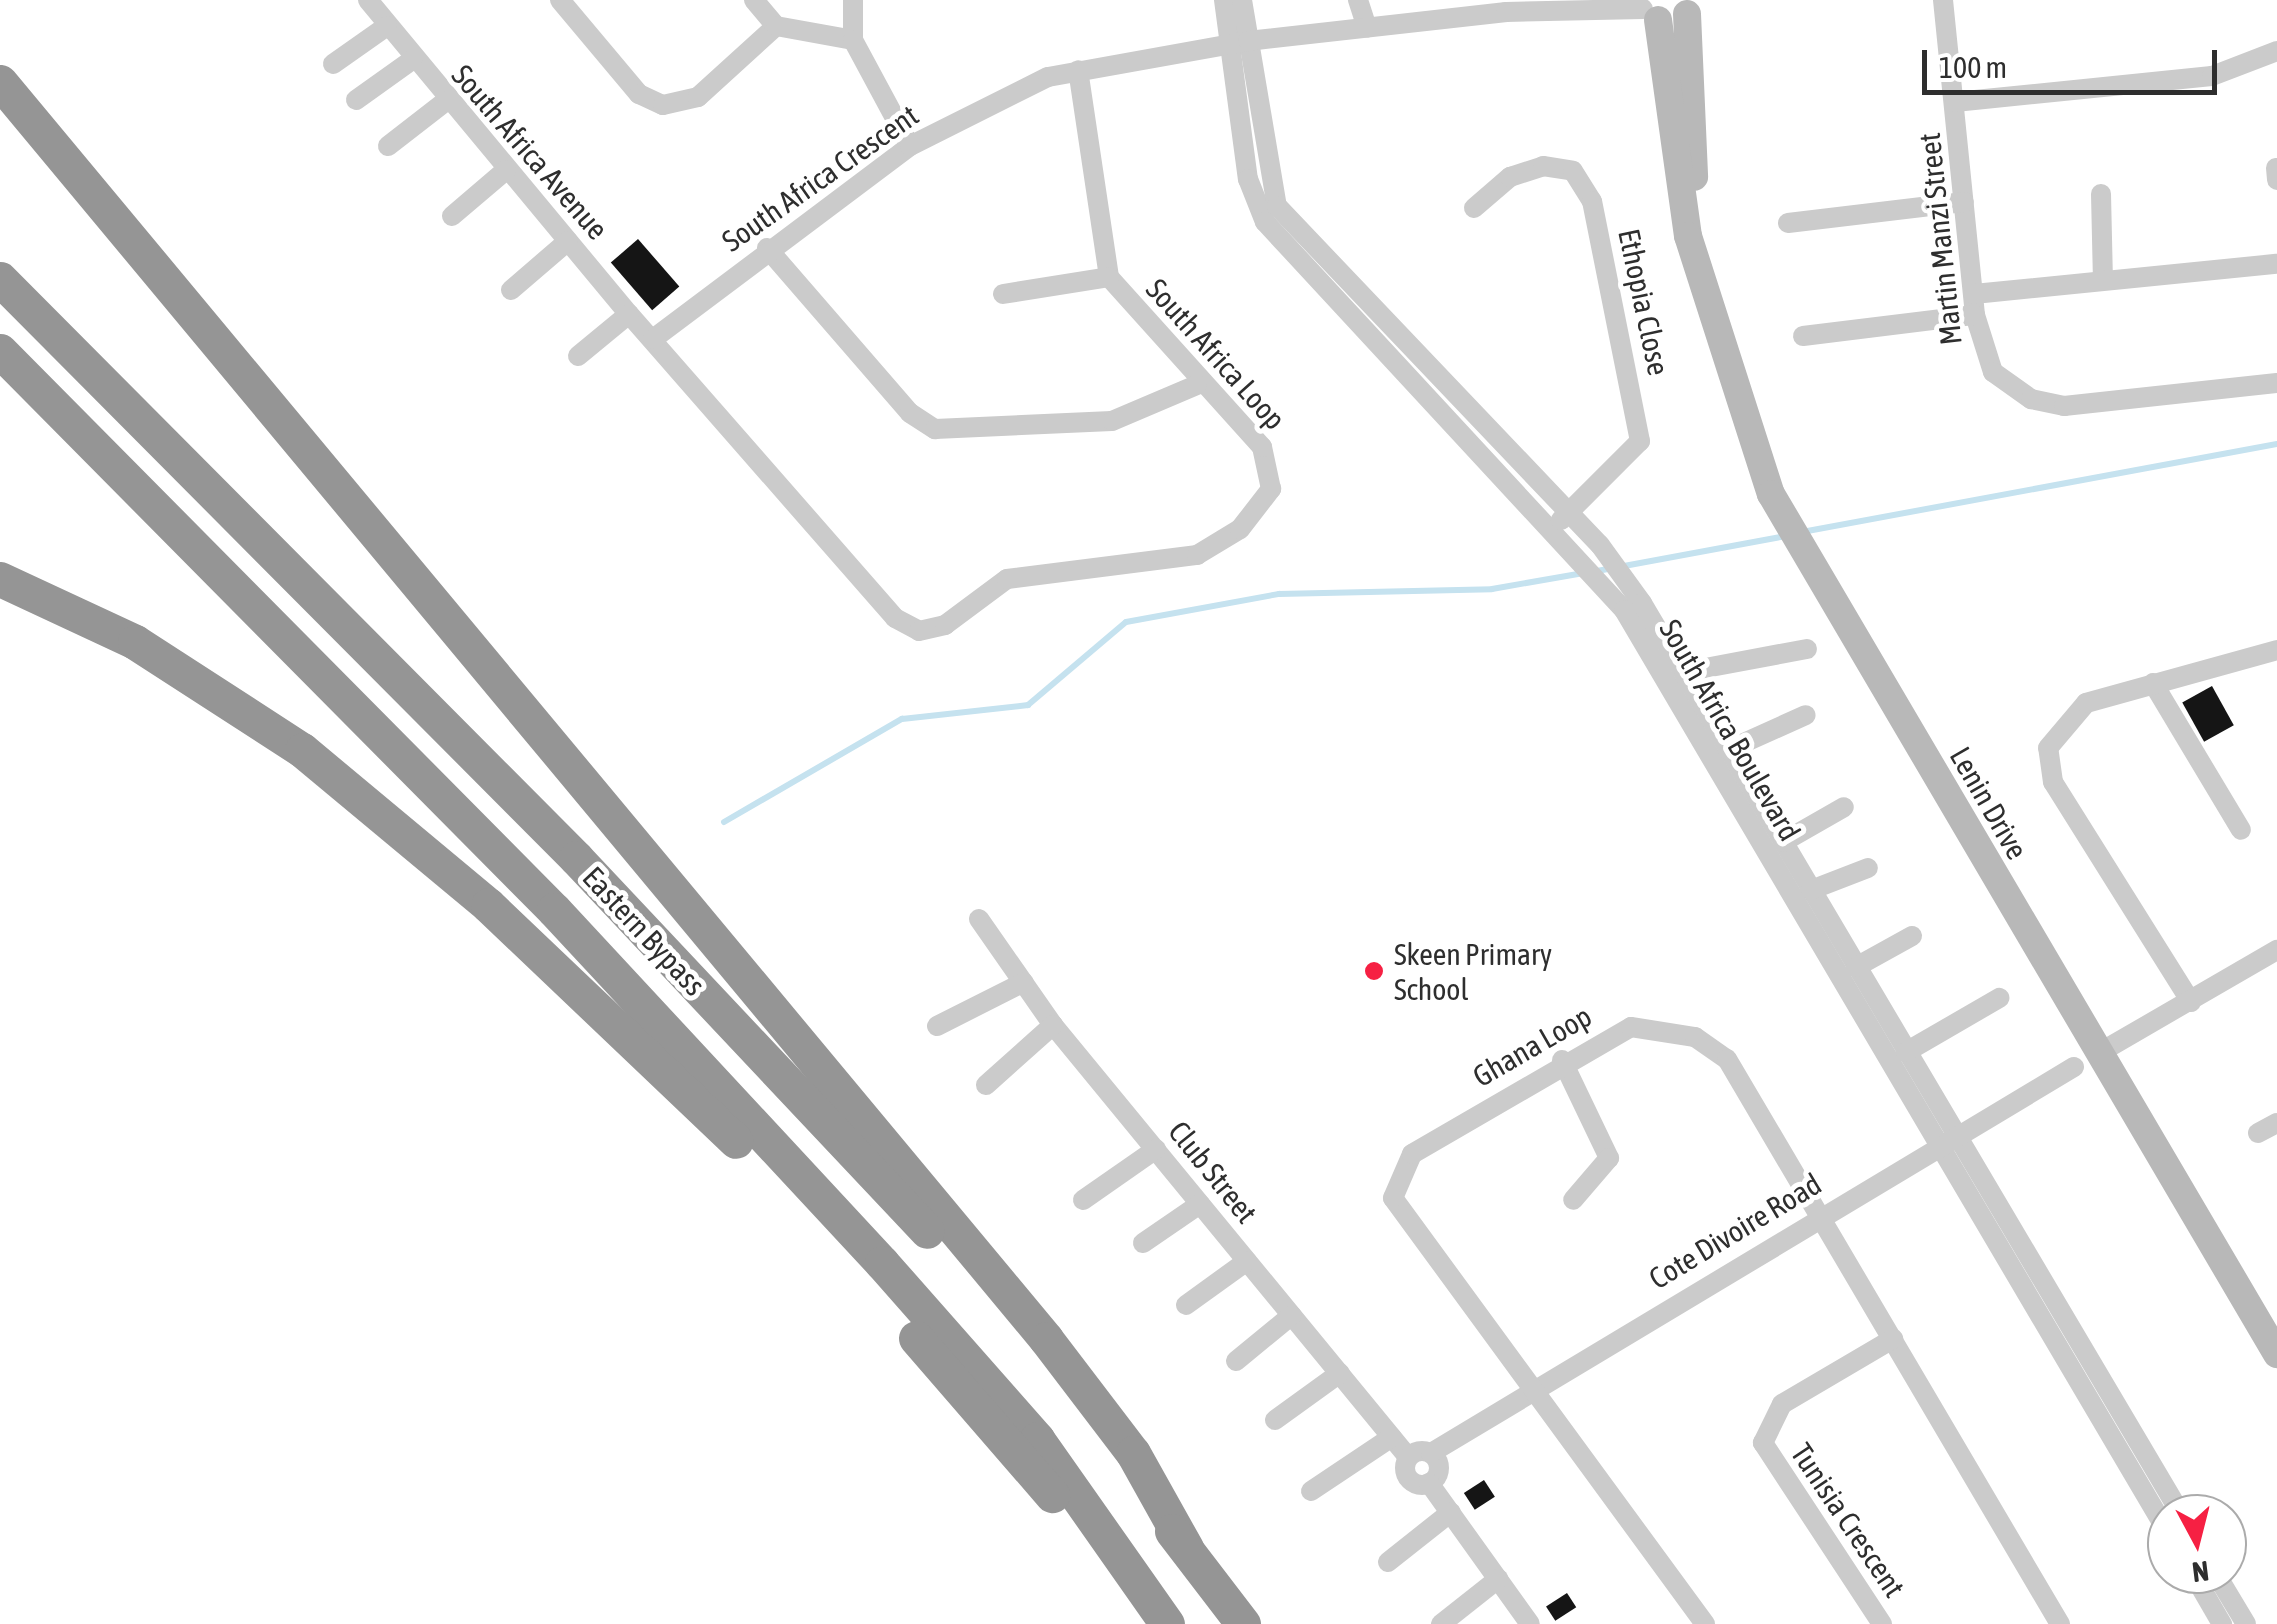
<!DOCTYPE html>
<html>
<head>
<meta charset="utf-8">
<style>
	body { margin:0 }
	#map { position:relative; width:2277px; height:1624px; overflow:hidden; background:#fff; font-family:"Asap Condensed",sans-serif }
	div>[style] { position:absolute }
	.stream>* { height:6px; margin:-3px; padding:0 3px; transform-origin:3px; border-radius:3px; background:#c5e2ef }
	.building>* { inset:0; background:#151515; transform-origin:0 0 }
	.street>* { height:20px; margin:-10px; padding:0 10px; transform-origin:10px; border-radius:10px; background:#cbcbcb }
	.street>.ring { margin:-10px; padding:0; box-sizing:content-box; background:none; border:20px solid #cbcbcb; border-radius:50% }
	.secondary>* { height:28px; margin:-14px; padding:0 14px; transform-origin:14px; border-radius:14px; background:#b8b8b8 }
	.highway>* { height:35px; margin:-17.5px; padding:0 17.5px; transform-origin:17.5px; border-radius:17.5px; background:#959595 }
	.dots>* { width:28px; height:28px; translate:-50% -50%; box-sizing:border-box; border:5px solid #fff; border-radius:50% }
	span { translate:-50% -50%; white-space:nowrap; text-align:center; line-height:1.15; -webkit-text-stroke:10px #fff; paint-order:stroke }
	.street-label { font-size:30px; color:#2e2e2e }
	.poi-label { font-size:30px; color:#2e2e2e }
	.left { translate:0 -50%; text-align:left }
	.north { position:absolute; left:2147px; top:1494px; width:100px; height:100px; box-sizing:border-box; background:#fff; border:2px solid #ababab; border-radius:50%; rotate:173deg; font-size:28px; font-weight:700; line-height:40px; text-align:center; color:#2e2e2e }
	.north::after { content:''; display:block; margin:auto; width:35px; height:45px; background:#f62043; clip-path:polygon(50% 0,100% 100%,50% 72%,0 100%) }
	.scale { position:absolute; left:1922px; top:50px; width:295px; height:45px; box-sizing:border-box; border:5px solid #2e2e2e; border-top:0; padding-left:12px; font-size:30px; line-height:35px; white-space:nowrap; color:#2e2e2e; -webkit-text-stroke:8px #fff; paint-order:stroke }
</style>
</head>
<body>
<div id="map">
	<div class="stream">
		<div style="left:1802px;top:532px;width:483px;rotate:-10.5deg"></div>
		<div style="left:1597px;top:571px;width:191px;rotate:-10.5deg"></div>
		<div style="left:724px;top:822px;width:206px;rotate:-30.1deg"></div>
		<div style="left:902px;top:719px;width:127px;rotate:-6.3deg"></div>
		<div style="left:1028px;top:705px;width:128px;rotate:-40.3deg"></div>
		<div style="left:1126px;top:622px;width:156px;rotate:-10.4deg"></div>
		<div style="left:1279px;top:594px;width:213px;rotate:-1.3deg"></div>
		<div style="left:1492px;top:589px;width:93px;rotate:-9.9deg"></div>
	</div>
	<div class="building">
		<div style="left:638px;top:239px;width:63px;height:36px;rotate:49deg"></div>
		<div style="left:2212px;top:686px;width:45px;height:34px;rotate:61deg"></div>
		<div style="left:1484px;top:1480px;width:20px;height:24px;rotate:57deg"></div>
		<div style="left:1567px;top:1593px;width:17px;height:25px;rotate:57deg"></div>
	</div>
	<div class="street">
		<div style="left:368px;top:0;width:408px;rotate:50.3deg"></div>
		<div style="left:629px;top:314px;width:404px;rotate:48.8deg"></div>
		<div style="left:895px;top:618px;width:27px;rotate:28deg"></div>
		<div style="left:919px;top:631px;width:27px;rotate:-13deg"></div>
		<div style="left:945px;top:625px;width:77px;rotate:-36.6deg"></div>
		<div style="left:1007px;top:579px;width:192px;rotate:-7.2deg"></div>
		<div style="left:1197px;top:555px;width:50px;rotate:-31.2deg"></div>
		<div style="left:1240px;top:529px;width:51px;rotate:-52.2deg"></div>
		<div style="left:1271px;top:489px;width:43px;rotate:-102.1deg"></div>
		<div style="left:1262px;top:447px;width:229px;rotate:-132deg"></div>
		<div style="left:1109px;top:277px;width:209px;rotate:-98.5deg"></div>
		<div style="left:560px;top:0;width:123px;rotate:50deg"></div>
		<div style="left:639px;top:94px;width:26px;rotate:25deg"></div>
		<div style="left:663px;top:105px;width:36px;rotate:-13deg"></div>
		<div style="left:698px;top:97px;width:105px;rotate:-42.3deg"></div>
		<div style="left:754px;top:0;width:34px;rotate:50deg"></div>
		<div style="left:776px;top:26px;width:78px;rotate:10.3deg"></div>
		<div style="left:853px;top:0;width:40px;rotate:90deg"></div>
		<div style="left:853px;top:40px;width:120px;rotate:61.7deg"></div>
		<div style="left:1224px;top:0;width:181px;rotate:82.4deg"></div>
		<div style="left:1248px;top:179px;width:46px;rotate:68.4deg"></div>
		<div style="left:1265px;top:222px;width:529px;rotate:47.22deg"></div>
		<div style="left:1624px;top:610px;width:1069px;rotate:59.48deg"></div>
		<div style="left:1242px;top:0;width:209px;rotate:80.4deg"></div>
		<div style="left:1277px;top:206px;width:468px;rotate:46.4deg"></div>
		<div style="left:1600px;top:545px;width:72px;rotate:54.1deg"></div>
		<div style="left:1642px;top:603px;width:1059px;rotate:59.39deg"></div>
		<div style="left:1358px;top:0;width:29px;rotate:72deg"></div>
		<div style="left:1943px;top:0;width:317px;rotate:84.2deg"></div>
		<div style="left:1975px;top:315px;width:60px;rotate:72.5deg"></div>
		<div style="left:1993px;top:372px;width:47px;rotate:35.4deg"></div>
		<div style="left:2031px;top:399px;width:34px;rotate:12deg"></div>
		<div style="left:2064px;top:406px;width:214px;rotate:-6.2deg"></div>
		<div style="left:333px;top:64px;width:66px;rotate:-35.1deg"></div>
		<div style="left:356px;top:100px;width:69px;rotate:-35.5deg"></div>
		<div style="left:1955px;top:102px;width:258px;rotate:-5.8deg"></div>
		<div style="left:2212px;top:76px;width:70px;rotate:-21deg"></div>
		<div style="left:388px;top:146px;width:73px;rotate:-37.8deg"></div>
		<div style="left:2276px;top:168px;width:12px;rotate:85deg"></div>
		<div style="left:2101px;top:194px;width:85px;rotate:88.7deg"></div>
		<div style="left:1474px;top:208px;width:48px;rotate:-40.7deg"></div>
		<div style="left:1510px;top:177px;width:35px;rotate:-18deg"></div>
		<div style="left:1543px;top:166px;width:30px;rotate:9deg"></div>
		<div style="left:1573px;top:171px;width:36px;rotate:58deg"></div>
		<div style="left:1592px;top:201px;width:245px;rotate:78.7deg"></div>
		<div style="left:1640px;top:441px;width:112px;rotate:135deg"></div>
		<div style="left:452px;top:216px;width:71px;rotate:-40.4deg"></div>
		<div style="left:1788px;top:223px;width:177px;rotate:-6.8deg"></div>
		<div style="left:767px;top:248px;width:218px;rotate:49.1deg"></div>
		<div style="left:910px;top:413px;width:30px;rotate:33deg"></div>
		<div style="left:935px;top:429px;width:177px;rotate:-2.6deg"></div>
		<div style="left:1112px;top:421px;width:92px;rotate:-23deg"></div>
		<div style="left:511px;top:290px;width:75px;rotate:-40.7deg"></div>
		<div style="left:1003px;top:294px;width:107px;rotate:-9.1deg"></div>
		<div style="left:1974px;top:294px;width:304px;rotate:-5.7deg"></div>
		<div style="left:1803px;top:336px;width:173px;rotate:-7deg"></div>
		<div style="left:653px;top:339px;width:321px;rotate:-36.9deg"></div>
		<div style="left:910px;top:146px;width:154px;rotate:-26.6deg"></div>
		<div style="left:1048px;top:77px;width:203px;rotate:-10.2deg"></div>
		<div style="left:1248px;top:41px;width:260px;rotate:-6.4deg"></div>
		<div style="left:1506px;top:12px;width:137px;rotate:-1.3deg"></div>
		<div style="left:578px;top:356px;width:66px;rotate:-39.5deg"></div>
		<div style="left:1684px;top:672px;width:125px;rotate:-10.6deg"></div>
		<div style="left:2153px;top:683px;width:171px;rotate:59.1deg"></div>
		<div style="left:1728px;top:750px;width:85px;rotate:-24.2deg"></div>
		<div style="left:1783px;top:842px;width:70px;rotate:-29.8deg"></div>
		<div style="left:1811px;top:890px;width:61px;rotate:-21.1deg"></div>
		<div style="left:979px;top:919px;width:129px;rotate:55.1deg"></div>
		<div style="left:1053px;top:1025px;width:559px;rotate:50.59deg"></div>
		<div style="left:1856px;top:967px;width:64px;rotate:-29deg"></div>
		<div style="left:2191px;top:1002px;width:260px;rotate:-122.1deg"></div>
		<div style="left:2053px;top:782px;width:34px;rotate:-98deg"></div>
		<div style="left:2048px;top:748px;width:59px;rotate:-49.8deg"></div>
		<div style="left:2086px;top:703px;width:198px;rotate:-15.5deg"></div>
		<div style="left:937px;top:1026px;width:97px;rotate:-26.8deg"></div>
		<div style="left:1906px;top:1052px;width:108px;rotate:-30.1deg"></div>
		<div style="left:2099px;top:1053px;width:206px;rotate:-30.1deg"></div>
		<div style="left:1562px;top:1060px;width:109px;rotate:64.4deg"></div>
		<div style="left:1609px;top:1158px;width:55px;rotate:130.6deg"></div>
		<div style="left:986px;top:1085px;width:90px;rotate:-41.8deg"></div>
		<div style="left:2258px;top:1133px;width:21px;rotate:-28deg"></div>
		<div style="left:1083px;top:1200px;width:89px;rotate:-34.9deg"></div>
		<div style="left:1143px;top:1243px;width:69px;rotate:-34.4deg"></div>
		<div style="left:1186px;top:1305px;width:75px;rotate:-35.8deg"></div>
		<div style="left:1236px;top:1361px;width:72px;rotate:-39.4deg"></div>
		<div style="left:1275px;top:1420px;width:80px;rotate:-35.9deg"></div>
		<div class="ring" style="left:1405px;top:1451px;width:14px;height:14px"></div>
		<div style="left:1431px;top:1453px;width:750px;rotate:-30.98deg"></div>
		<div style="left:1429px;top:1483px;width:173px;rotate:54.4deg"></div>
		<div style="left:1311px;top:1491px;width:97px;rotate:-33.7deg"></div>
		<div style="left:1388px;top:1562px;width:80px;rotate:-38.4deg"></div>
		<div style="left:2193px;top:1574px;width:58px;rotate:59.9deg"></div>
		<div style="left:2216px;top:1574px;width:58px;rotate:59deg"></div>
		<div style="left:1441px;top:1624px;width:73px;rotate:-38.3deg"></div>
		<div style="left:1705px;top:1624px;width:528px;rotate:-126.22deg"></div>
		<div style="left:1393px;top:1198px;width:48px;rotate:-66.6deg"></div>
		<div style="left:1412px;top:1154px;width:253px;rotate:-30.1deg"></div>
		<div style="left:1631px;top:1027px;width:65px;rotate:8.9deg"></div>
		<div style="left:1695px;top:1037px;width:39px;rotate:35deg"></div>
		<div style="left:1727px;top:1059px;width:656px;rotate:59.49deg"></div>
		<div style="left:1882px;top:1624px;width:217px;rotate:-123.3deg"></div>
		<div style="left:1763px;top:1443px;width:43px;rotate:-64deg"></div>
		<div style="left:1782px;top:1404px;width:129px;rotate:-30.4deg"></div>
	</div>
	<div class="secondary">
		<div style="left:1687px;top:14px;width:163px;rotate:87.5deg"></div>
		<div style="left:1658px;top:20px;width:218px;rotate:82.1deg"></div>
		<div style="left:1688px;top:236px;width:271px;rotate:72.2deg"></div>
		<div style="left:1771px;top:494px;width:998px;rotate:59.53deg"></div>
	</div>
	<div class="highway">
		<div style="left:0;top:82px;width:1635px;rotate:50.23deg"></div>
		<div style="left:1046px;top:1339px;width:143px;rotate:52.7deg"></div>
		<div style="left:1133px;top:1453px;width:109px;rotate:60.8deg"></div>
		<div style="left:0;top:279px;width:817px;rotate:45.15deg"></div>
		<div style="left:576px;top:858px;width:512px;rotate:46.74deg"></div>
		<div style="left:0;top:351px;width:787px;rotate:45.26deg"></div>
		<div style="left:554px;top:910px;width:482px;rotate:47.1deg"></div>
		<div style="left:882px;top:1263px;width:235px;rotate:48.6deg"></div>
		<div style="left:1037px;top:1439px;width:226px;rotate:54.9deg"></div>
		<div style="left:0;top:579px;width:149px;rotate:25deg"></div>
		<div style="left:135px;top:642px;width:199px;rotate:32.9deg"></div>
		<div style="left:302px;top:750px;width:242px;rotate:39.8deg"></div>
		<div style="left:488px;top:905px;width:342px;rotate:43.6deg"></div>
		<div style="left:916px;top:1338px;width:208px;rotate:49.1deg"></div>
		<div style="left:1172px;top:1531px;width:117px;rotate:52.6deg"></div>
	</div>
	<div class="dots">
		<div style="left:1374px;top:971px;background:#f62043"></div>
	</div>
	<div class="street-label">
		<span style="left:530px;top:152px;rotate:49deg">South Africa Avenue</span>
		<span style="left:820px;top:178px;rotate:-35deg">South Africa Crescent</span>
		<span style="left:1940px;top:239px;rotate:-96deg">Martin Manzi Street</span>
		<span style="left:1644px;top:302px;rotate:78deg">Ethopia Close</span>
		<span style="left:1216px;top:354px;rotate:48deg">South Africa Loop</span>
		<span style="left:1730px;top:730px;rotate:60deg">South Africa Boulevard</span>
		<span style="left:1989px;top:803px;rotate:60deg">Lenin Drive</span>
		<span style="left:644px;top:931px;rotate:47deg">Eastern Bypass</span>
		<span style="left:1532px;top:1046px;rotate:-30deg">Ghana Loop</span>
		<span style="left:1213px;top:1172px;rotate:51deg">Club Street</span>
		<span style="left:1735px;top:1231px;rotate:-31deg">Cote Divoire Road</span>
		<span style="left:1848px;top:1520px;rotate:56deg">Tunisia Crescent</span>
	</div>
	<div class="poi-label">
		<span class="left" style="left:1394px;top:971px">Skeen Primary<br>School</span>
	</div>
	<div class="north">N</div>
	<div class="scale">100 m</div>
</div>
</body>
</html>
